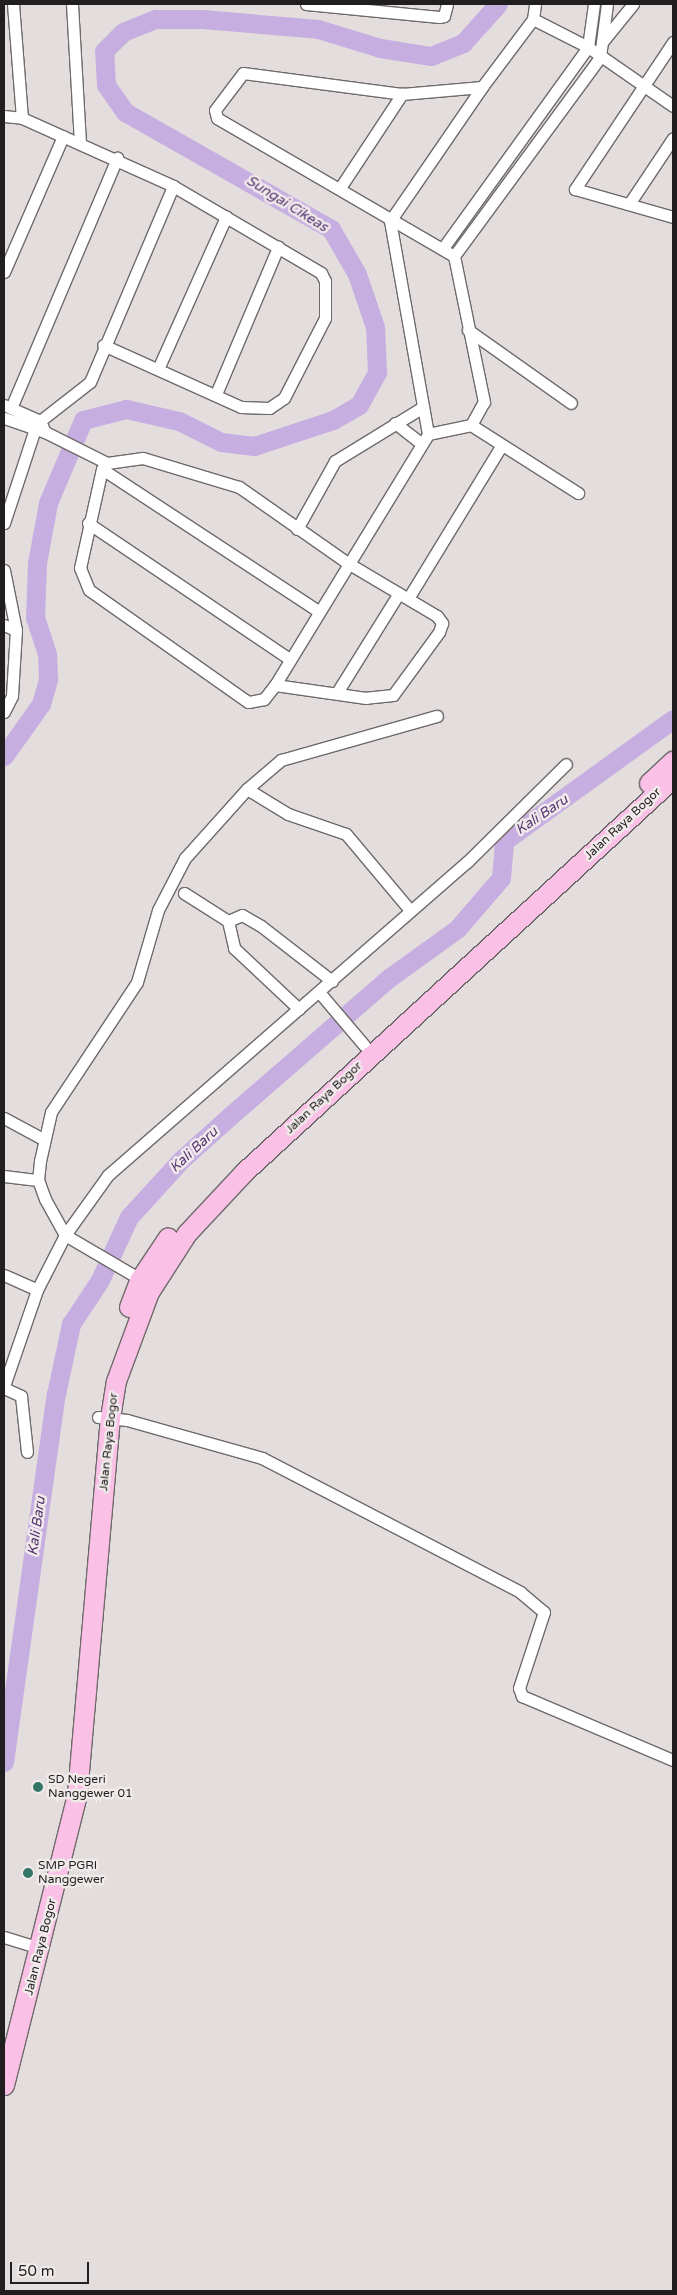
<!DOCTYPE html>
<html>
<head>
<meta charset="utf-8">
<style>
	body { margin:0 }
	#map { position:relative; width:677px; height:2295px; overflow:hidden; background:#e3dddd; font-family:"Varela Round",sans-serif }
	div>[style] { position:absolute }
	.river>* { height:19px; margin:-9.5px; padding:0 9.5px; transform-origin:9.5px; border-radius:9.5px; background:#c7aee1 }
	.roads { filter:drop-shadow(1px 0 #6f6a6a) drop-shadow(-1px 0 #6f6a6a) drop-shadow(0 1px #6f6a6a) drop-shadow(0 -1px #6f6a6a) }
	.minor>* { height:11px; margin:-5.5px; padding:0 5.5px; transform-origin:5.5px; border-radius:5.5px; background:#fff }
	.trunk>* { height:19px; margin:-9.5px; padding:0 9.5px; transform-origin:9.5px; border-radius:9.5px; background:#fac0e6 }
	.dots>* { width:14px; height:14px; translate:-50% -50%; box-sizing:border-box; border:2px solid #f1eaea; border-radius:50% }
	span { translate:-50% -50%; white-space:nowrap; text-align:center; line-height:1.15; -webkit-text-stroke:5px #f1eaea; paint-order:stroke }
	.street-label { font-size:12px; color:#201e1e }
	.poi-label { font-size:12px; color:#201e1e }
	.left { translate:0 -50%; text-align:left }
	.water-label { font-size:14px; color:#573573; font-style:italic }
	.frame { position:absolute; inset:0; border:5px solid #201e1e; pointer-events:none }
	.scale { position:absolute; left:10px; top:2262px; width:79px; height:22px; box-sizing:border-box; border:2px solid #201e1e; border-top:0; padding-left:6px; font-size:15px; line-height:18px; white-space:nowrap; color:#201e1e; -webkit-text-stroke:4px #f1eaea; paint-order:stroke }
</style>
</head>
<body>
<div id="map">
	<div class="river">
		<div style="left:4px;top:756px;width:64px;rotate:-54.6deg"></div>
		<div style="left:41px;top:704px;width:26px;rotate:-74deg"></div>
		<div style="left:48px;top:679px;width:25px;rotate:-92deg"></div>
		<div style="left:47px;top:654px;width:38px;rotate:-108deg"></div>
		<div style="left:35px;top:618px;width:55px;rotate:-87.9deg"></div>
		<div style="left:37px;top:563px;width:61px;rotate:-79.6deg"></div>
		<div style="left:48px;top:503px;width:90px;rotate:-67.1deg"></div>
		<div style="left:83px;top:420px;width:44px;rotate:-14.3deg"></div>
		<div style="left:126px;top:409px;width:54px;rotate:12.8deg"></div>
		<div style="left:179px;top:421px;width:47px;rotate:26.6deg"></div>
		<div style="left:221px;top:442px;width:33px;rotate:7deg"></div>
		<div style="left:254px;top:446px;width:83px;rotate:-18.2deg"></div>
		<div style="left:333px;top:420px;width:30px;rotate:-30deg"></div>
		<div style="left:359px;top:405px;width:38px;rotate:-61deg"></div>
		<div style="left:377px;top:372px;width:45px;rotate:-92.5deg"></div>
		<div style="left:375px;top:327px;width:56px;rotate:-108.8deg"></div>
		<div style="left:357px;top:274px;width:52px;rotate:-120deg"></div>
		<div style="left:331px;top:229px;width:237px;rotate:-150.4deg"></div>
		<div style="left:125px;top:112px;width:33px;rotate:-125deg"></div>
		<div style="left:106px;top:85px;width:34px;rotate:-93deg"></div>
		<div style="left:104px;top:51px;width:27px;rotate:-45deg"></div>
		<div style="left:123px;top:32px;width:35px;rotate:-22deg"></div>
		<div style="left:155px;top:19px;width:47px"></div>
		<div style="left:202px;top:19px;width:116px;rotate:4.9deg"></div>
		<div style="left:318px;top:29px;width:65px;rotate:17deg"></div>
		<div style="left:380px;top:48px;width:52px;rotate:8.9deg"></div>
		<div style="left:431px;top:56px;width:35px;rotate:-22deg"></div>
		<div style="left:463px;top:43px;width:52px;rotate:-48.1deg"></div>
		<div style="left:4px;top:1762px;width:372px;rotate:-82deg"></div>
		<div style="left:56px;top:1394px;width:72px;rotate:-77.9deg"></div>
		<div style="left:71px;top:1324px;width:53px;rotate:-56.6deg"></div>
		<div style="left:100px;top:1280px;width:69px;rotate:-65.3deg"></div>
		<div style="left:129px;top:1217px;width:77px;rotate:-47.6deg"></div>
		<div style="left:181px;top:1160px;width:66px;rotate:-41.9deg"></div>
		<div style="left:230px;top:1116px;width:211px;rotate:-41deg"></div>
		<div style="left:389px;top:978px;width:84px;rotate:-35.8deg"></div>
		<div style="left:457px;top:929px;width:67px;rotate:-49.2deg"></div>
		<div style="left:501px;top:878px;width:37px;rotate:-85deg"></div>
		<div style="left:504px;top:841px;width:208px;rotate:-35.8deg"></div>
	</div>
	<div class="roads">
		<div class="minor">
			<div style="left:13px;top:4px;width:114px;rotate:85.5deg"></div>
			<div style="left:72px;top:4px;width:138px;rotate:86.7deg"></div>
			<div style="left:306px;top:4px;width:134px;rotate:5.6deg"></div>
			<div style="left:439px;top:17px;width:5px;rotate:-11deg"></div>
			<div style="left:444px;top:16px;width:12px;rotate:-76deg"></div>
			<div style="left:533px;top:19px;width:62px;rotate:27deg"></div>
			<div style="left:588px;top:47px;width:103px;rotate:34.8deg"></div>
			<div style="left:603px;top:41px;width:48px;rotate:-51deg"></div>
			<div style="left:673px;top:42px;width:177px;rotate:123.7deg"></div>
			<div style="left:575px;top:189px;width:102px;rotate:15.9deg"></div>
			<div style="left:4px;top:116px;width:18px;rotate:6deg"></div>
			<div style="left:22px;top:118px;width:166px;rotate:24.2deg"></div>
			<div style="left:173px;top:186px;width:172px;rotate:30.4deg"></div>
			<div style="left:321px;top:273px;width:9px;rotate:63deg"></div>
			<div style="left:325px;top:281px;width:37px;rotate:90deg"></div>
			<div style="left:325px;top:318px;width:90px;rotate:117.1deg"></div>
			<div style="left:284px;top:398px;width:18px;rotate:146deg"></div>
			<div style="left:269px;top:408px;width:28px;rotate:-178deg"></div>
			<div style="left:241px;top:407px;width:151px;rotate:-155.8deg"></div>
			<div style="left:340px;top:188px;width:113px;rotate:-56.6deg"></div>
			<div style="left:629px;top:204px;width:79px;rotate:-56.3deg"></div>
			<div style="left:443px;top:248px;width:248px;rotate:-54.2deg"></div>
			<div style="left:588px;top:47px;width:43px;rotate:-82.1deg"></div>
			<div style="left:454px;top:256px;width:247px;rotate:-53.7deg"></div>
			<div style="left:600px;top:57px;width:53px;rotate:-82.5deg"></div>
			<div style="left:4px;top:272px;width:148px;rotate:-66.5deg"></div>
			<div style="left:468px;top:330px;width:126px;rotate:35.3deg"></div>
			<div style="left:158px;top:369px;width:167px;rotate:-65.9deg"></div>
			<div style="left:216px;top:394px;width:160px;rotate:-67.1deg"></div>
			<div style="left:4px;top:405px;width:39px;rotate:24deg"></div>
			<div style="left:40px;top:421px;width:12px;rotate:66deg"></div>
			<div style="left:45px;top:432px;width:43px;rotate:-161.1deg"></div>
			<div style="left:11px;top:408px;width:272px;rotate:-67deg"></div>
			<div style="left:395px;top:423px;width:34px;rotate:38deg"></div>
			<div style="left:471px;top:425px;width:127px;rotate:32.4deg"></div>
			<div style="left:45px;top:432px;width:69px;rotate:26.6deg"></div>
			<div style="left:428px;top:434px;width:216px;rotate:-100.1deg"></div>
			<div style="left:390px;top:221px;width:163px;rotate:-55.5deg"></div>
			<div style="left:143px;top:458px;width:100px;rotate:16.8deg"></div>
			<div style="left:239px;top:487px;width:131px;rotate:35deg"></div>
			<div style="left:346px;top:562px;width:106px;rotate:30.7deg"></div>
			<div style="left:437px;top:616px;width:9px;rotate:54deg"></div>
			<div style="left:442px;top:623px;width:9px;rotate:108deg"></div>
			<div style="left:439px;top:632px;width:78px;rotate:126.1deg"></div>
			<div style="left:393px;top:695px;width:27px;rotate:174deg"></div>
			<div style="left:366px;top:698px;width:92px;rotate:-171.9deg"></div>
			<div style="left:275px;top:685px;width:18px;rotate:128deg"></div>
			<div style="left:264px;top:699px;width:16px;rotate:169deg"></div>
			<div style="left:248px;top:702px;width:194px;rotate:-144.8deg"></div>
			<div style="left:89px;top:590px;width:24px;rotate:-112deg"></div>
			<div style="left:80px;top:568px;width:101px;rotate:-77.5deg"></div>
			<div style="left:102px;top:469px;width:8px;rotate:-50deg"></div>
			<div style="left:107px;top:463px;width:36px;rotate:-8deg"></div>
			<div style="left:102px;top:469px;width:258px;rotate:33.3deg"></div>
			<div style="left:4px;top:523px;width:96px;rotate:-71.8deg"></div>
			<div style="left:34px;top:432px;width:13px;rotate:-61deg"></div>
			<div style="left:40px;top:421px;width:63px;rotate:-38deg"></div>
			<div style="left:90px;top:382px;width:213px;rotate:-67deg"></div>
			<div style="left:88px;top:523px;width:244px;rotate:34deg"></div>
			<div style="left:297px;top:529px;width:78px;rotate:-60.8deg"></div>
			<div style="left:335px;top:461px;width:103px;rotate:-31.5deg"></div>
			<div style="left:4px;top:570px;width:61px;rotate:78.7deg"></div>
			<div style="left:16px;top:630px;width:66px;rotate:93.5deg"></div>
			<div style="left:12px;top:696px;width:18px;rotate:117deg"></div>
			<div style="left:409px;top:597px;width:177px;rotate:-58.6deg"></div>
			<div style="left:4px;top:625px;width:13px;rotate:23deg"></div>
			<div style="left:275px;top:685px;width:294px;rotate:-58.6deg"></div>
			<div style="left:428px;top:434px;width:44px;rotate:-11.8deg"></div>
			<div style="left:471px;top:425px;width:26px;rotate:-61deg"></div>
			<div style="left:484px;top:402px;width:149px;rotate:-101.6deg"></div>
			<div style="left:454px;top:256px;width:274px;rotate:-149.8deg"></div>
			<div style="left:217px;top:118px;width:8px;rotate:-104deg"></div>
			<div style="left:215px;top:110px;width:46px;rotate:-52.9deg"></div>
			<div style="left:243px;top:73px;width:160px;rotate:7.5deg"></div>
			<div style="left:402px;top:94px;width:80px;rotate:-5deg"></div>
			<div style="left:482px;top:87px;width:85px;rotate:-53.1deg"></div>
			<div style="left:533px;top:19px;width:15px;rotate:-82deg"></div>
			<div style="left:338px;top:691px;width:115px;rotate:-58.1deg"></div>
			<div style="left:247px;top:789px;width:48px;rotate:31.4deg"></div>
			<div style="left:288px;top:814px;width:61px;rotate:19deg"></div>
			<div style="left:346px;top:834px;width:98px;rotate:50deg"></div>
			<div style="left:184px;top:893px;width:52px;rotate:32.5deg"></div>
			<div style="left:228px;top:921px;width:28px;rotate:77deg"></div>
			<div style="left:234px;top:948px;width:89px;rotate:43.2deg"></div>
			<div style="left:228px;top:921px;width:15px;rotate:-23deg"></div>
			<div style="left:242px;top:915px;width:22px;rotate:30deg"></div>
			<div style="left:261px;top:926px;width:90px;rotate:37.8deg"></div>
			<div style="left:319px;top:992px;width:70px;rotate:49.7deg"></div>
			<div style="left:4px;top:1118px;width:44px;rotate:28.3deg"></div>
			<div style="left:4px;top:1176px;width:34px;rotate:7deg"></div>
			<div style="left:4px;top:1275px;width:36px;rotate:24deg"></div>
			<div style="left:140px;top:1279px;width:87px;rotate:-149.6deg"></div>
			<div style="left:65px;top:1235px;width:41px;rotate:-119.1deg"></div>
			<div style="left:45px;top:1199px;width:20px;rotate:-110deg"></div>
			<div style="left:38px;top:1180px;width:19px;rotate:-84deg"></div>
			<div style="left:40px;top:1161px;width:50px;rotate:-77.3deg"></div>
			<div style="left:51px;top:1112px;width:156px;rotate:-56.5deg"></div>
			<div style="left:137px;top:982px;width:75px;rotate:-73.7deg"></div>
			<div style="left:158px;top:910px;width:59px;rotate:-62.6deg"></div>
			<div style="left:185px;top:858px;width:93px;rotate:-48.1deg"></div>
			<div style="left:247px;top:789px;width:45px;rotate:-40.5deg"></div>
			<div style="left:281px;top:760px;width:162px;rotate:-15.8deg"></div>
			<div style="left:4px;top:1386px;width:102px;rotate:-71deg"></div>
			<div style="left:37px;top:1290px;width:62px;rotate:-63deg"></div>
			<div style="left:65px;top:1235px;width:74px;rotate:-54.4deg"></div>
			<div style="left:108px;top:1175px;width:476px;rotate:-41.1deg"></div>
			<div style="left:467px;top:862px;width:139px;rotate:-44.7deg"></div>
			<div style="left:4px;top:1388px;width:19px;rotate:25deg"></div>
			<div style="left:21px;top:1396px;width:56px;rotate:83.9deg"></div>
			<div style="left:98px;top:1417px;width:29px;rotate:6deg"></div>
			<div style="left:127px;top:1420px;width:140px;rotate:15.7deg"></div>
			<div style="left:262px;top:1458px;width:291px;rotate:27.4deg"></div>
			<div style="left:520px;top:1592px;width:31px;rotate:40deg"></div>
			<div style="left:544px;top:1612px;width:80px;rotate:108.2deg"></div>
			<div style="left:519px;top:1688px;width:9px;rotate:69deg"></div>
			<div style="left:522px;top:1696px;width:164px;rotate:23deg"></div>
			<div style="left:4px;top:1937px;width:39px;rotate:17deg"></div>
		</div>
		<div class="trunk">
			<div style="left:649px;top:783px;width:33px;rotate:-43deg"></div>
			<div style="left:129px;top:1307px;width:30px;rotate:-69deg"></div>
			<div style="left:140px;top:1279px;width:50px;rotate:-56.3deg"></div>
			<div style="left:4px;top:2085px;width:300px;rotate:-75.9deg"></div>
			<div style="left:77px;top:1794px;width:377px;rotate:-85deg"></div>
			<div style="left:110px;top:1418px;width:37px;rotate:-81deg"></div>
			<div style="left:116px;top:1381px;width:95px;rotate:-69.7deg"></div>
			<div style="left:149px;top:1292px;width:70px;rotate:-57.2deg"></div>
			<div style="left:187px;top:1233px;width:83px;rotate:-46.9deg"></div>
			<div style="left:244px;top:1172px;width:582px;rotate:-42.56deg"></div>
		</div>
	</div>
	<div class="dots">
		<div style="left:38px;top:1787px;background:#337566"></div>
		<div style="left:28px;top:1873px;background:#337566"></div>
	</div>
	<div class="street-label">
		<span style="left:623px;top:824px;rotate:-43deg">Jalan Raya Bogor</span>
		<span style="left:324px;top:1098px;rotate:-43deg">Jalan Raya Bogor</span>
		<span style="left:109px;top:1442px;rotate:-84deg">Jalan Raya Bogor</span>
		<span style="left:41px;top:1947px;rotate:-76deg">Jalan Raya Bogor</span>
	</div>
	<div class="poi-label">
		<span class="left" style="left:48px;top:1787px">SD Negeri<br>Nanggewer 01</span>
		<span class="left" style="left:38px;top:1873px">SMP PGRI<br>Nanggewer</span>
	</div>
	<div class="water-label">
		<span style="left:287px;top:204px;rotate:32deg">Sungai Cikeas</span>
		<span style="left:542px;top:815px;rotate:-34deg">Kali Baru</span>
		<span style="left:194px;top:1150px;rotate:-43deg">Kali Baru</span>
		<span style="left:37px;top:1526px;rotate:-82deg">Kali Baru</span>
	</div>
	<div class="frame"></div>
	<div class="scale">50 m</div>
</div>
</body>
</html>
